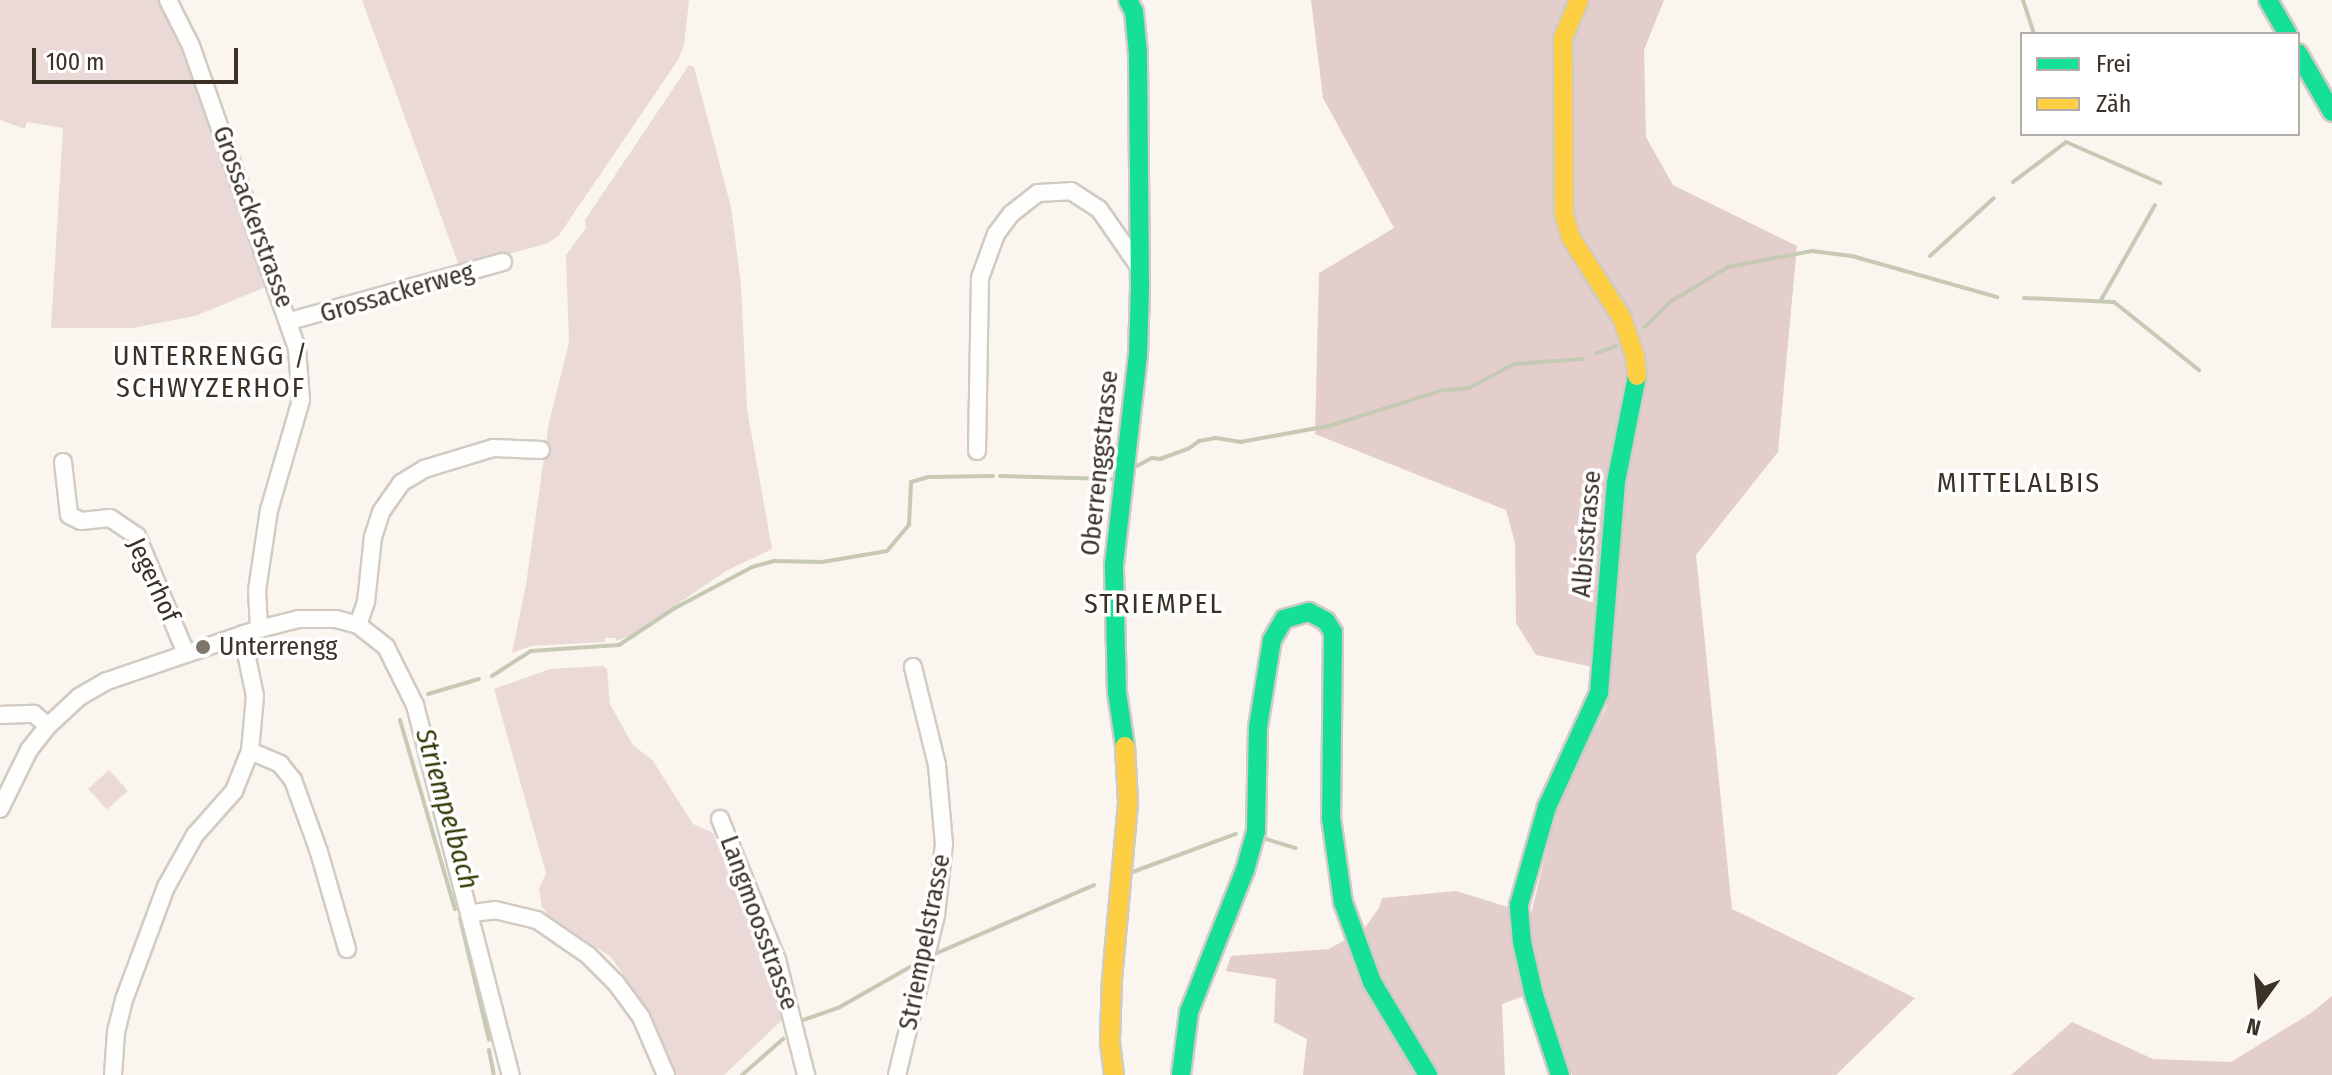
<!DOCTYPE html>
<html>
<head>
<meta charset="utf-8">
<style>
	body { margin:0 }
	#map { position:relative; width:2332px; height:1075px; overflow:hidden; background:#faf5ef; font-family:"Fira Sans Condensed",sans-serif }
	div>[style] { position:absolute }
	.green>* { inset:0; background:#ead9d6; transform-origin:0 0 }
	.forest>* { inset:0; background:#e4cecc }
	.stream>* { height:4px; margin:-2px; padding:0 2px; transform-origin:2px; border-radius:2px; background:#c6c9b3 }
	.roads { filter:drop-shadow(2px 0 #d1cbc3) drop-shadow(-2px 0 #d1cbc3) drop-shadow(0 2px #d1cbc3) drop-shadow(0 -2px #d1cbc3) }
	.street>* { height:16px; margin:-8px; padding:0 8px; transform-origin:8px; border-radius:8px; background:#fefefd }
	.fast>* { height:18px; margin:-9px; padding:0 9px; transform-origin:9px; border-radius:9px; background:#16e098 }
	.slow>* { height:18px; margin:-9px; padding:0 9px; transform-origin:9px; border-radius:9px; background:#ffcf43 }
	.dots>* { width:22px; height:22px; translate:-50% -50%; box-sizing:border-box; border:4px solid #fff; border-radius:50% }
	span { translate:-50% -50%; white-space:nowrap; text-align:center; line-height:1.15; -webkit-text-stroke:7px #fff; paint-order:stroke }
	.street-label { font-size:26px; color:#3b3127 }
	.poi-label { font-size:26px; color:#3b3127 }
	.left { translate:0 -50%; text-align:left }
	.neighbourhood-label { font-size:28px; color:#3b3127; letter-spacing:2px }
	.water-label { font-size:28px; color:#323a06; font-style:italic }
	.legend { position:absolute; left:2020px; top:32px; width:280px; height:104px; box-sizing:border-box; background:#fff; border:2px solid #b1ada9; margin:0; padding:10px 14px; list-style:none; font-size:24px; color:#3b3127 }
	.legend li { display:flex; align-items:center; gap:16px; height:40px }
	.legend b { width:40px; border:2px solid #b1ada9 }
	.north { position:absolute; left:2220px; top:963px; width:80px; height:80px; -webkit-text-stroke:6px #fff; paint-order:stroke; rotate:195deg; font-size:22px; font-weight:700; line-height:32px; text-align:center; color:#3b3127 }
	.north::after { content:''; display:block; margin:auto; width:28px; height:36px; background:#3b3127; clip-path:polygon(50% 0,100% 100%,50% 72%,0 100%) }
	.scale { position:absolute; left:32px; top:48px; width:206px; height:36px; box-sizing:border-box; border:4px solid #3b3127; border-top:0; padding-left:10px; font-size:24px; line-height:28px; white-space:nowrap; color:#3b3127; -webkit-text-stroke:6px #fff; paint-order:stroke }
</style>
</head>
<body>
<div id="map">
	<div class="green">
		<div style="clip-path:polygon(0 0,161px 0,189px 60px,271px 285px,195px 316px,132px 328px,51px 328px,63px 128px,27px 122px,25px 129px,0 120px)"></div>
		<div style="clip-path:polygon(362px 0,689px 0,684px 45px,678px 60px,559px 235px,548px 243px,460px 268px)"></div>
		<div style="clip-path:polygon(689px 65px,694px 67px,731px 207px,741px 285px,747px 409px,772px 549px,726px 571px,635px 633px,617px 641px,616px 638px,605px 638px,605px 642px,531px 646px,512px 653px,526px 585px,549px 422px,569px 343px,566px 255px,586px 228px,585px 220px)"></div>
		<div style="clip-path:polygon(603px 666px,607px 669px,610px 704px,632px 744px,653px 761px,693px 824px,713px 833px,774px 983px,783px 1019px,724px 1075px,676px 1075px,652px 1016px,611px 957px,548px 915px,542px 907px,539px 889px,546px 873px,494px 689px,550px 669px)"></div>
		<div style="left:109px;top:770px;width:28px;height:28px;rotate:48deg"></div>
	</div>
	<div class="forest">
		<div style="clip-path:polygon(1311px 0,1664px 0,1644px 50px,1646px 137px,1673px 185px,1797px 246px,1778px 452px,1696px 555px,1732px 909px,1915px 998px,1836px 1075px,1572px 1075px,1540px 990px,1502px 1004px,1505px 1075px,1303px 1075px,1307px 1039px,1274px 1022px,1276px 979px,1226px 971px,1231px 956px,1329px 949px,1364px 929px,1379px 908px,1382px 898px,1456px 891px,1531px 914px,1559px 799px,1606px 708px,1612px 671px,1536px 655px,1516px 623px,1515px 543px,1506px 510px,1315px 434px,1319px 273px,1394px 228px,1323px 98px)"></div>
		<div style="clip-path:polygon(2332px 996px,2332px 1075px,2011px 1075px,2072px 1022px,2153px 1059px,2231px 1062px,2311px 1013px)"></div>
	</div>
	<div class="stream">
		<div style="left:2023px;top:0;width:36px;rotate:72deg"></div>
		<div style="left:2013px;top:182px;width:66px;rotate:-37deg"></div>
		<div style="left:2066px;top:142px;width:103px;rotate:23.6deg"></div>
		<div style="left:1930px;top:256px;width:86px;rotate:-42.2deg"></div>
		<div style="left:2024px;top:298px;width:90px;rotate:2.5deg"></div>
		<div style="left:2114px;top:302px;width:109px;rotate:38.7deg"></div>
		<div style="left:2101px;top:300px;width:109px;rotate:-60.4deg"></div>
		<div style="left:1645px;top:327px;width:35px;rotate:-45deg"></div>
		<div style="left:1670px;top:302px;width:68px;rotate:-31.1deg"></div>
		<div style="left:1728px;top:267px;width:86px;rotate:-10.8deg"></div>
		<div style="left:1812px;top:251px;width:40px;rotate:7.1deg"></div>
		<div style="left:1852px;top:256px;width:151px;rotate:15.8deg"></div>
		<div style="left:1596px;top:353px;width:21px;rotate:-19deg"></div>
		<div style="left:1135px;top:467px;width:19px;rotate:-28deg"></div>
		<div style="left:1152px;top:458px;width:8px;rotate:7deg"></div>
		<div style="left:1160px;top:459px;width:30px;rotate:-20deg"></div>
		<div style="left:1188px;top:449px;width:14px;rotate:-36deg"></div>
		<div style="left:1199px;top:441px;width:17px;rotate:-10deg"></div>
		<div style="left:1216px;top:438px;width:24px;rotate:9deg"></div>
		<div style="left:1240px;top:442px;width:90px;rotate:-10.2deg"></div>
		<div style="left:1329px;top:426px;width:120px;rotate:-17.5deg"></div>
		<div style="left:1443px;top:390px;width:26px;rotate:-4deg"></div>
		<div style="left:1469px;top:388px;width:51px;rotate:-28.1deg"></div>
		<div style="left:1514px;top:364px;width:69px;rotate:-4.1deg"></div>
		<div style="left:1000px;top:476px;width:112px;rotate:1.5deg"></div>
		<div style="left:492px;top:676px;width:46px;rotate:-32.7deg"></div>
		<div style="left:531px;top:651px;width:88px;rotate:-3.9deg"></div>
		<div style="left:619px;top:645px;width:67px;rotate:-33.5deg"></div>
		<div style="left:675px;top:608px;width:87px;rotate:-28deg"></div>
		<div style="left:752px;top:567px;width:23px;rotate:-15deg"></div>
		<div style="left:774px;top:561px;width:48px;rotate:1.2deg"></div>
		<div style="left:822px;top:562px;width:66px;rotate:-9.6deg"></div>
		<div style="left:887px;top:551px;width:34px;rotate:-50deg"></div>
		<div style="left:909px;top:525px;width:43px;rotate:-87.3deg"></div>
		<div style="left:911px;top:482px;width:18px;rotate:-16deg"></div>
		<div style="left:928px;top:477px;width:65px;rotate:-0.9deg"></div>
		<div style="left:428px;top:694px;width:53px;rotate:-16.4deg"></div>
		<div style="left:400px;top:720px;width:197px;rotate:73.8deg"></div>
		<div style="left:1266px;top:839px;width:31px;rotate:17deg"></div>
		<div style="left:1127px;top:874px;width:116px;rotate:-20.2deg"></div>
		<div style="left:460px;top:918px;width:125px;rotate:76.6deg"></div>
		<div style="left:937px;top:953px;width:171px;rotate:-23.4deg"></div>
		<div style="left:803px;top:1020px;width:37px;rotate:-19deg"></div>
		<div style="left:838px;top:1008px;width:89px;rotate:-29.7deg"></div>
		<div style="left:489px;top:1050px;width:25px;rotate:79deg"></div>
		<div style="left:742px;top:1075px;width:55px;rotate:-41.3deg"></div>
	</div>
	<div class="roads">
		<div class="street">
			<div style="left:168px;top:0;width:51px;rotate:63.4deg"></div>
			<div style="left:191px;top:46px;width:321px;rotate:70.7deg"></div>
			<div style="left:297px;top:349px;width:51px;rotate:85.5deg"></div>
			<div style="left:301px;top:400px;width:115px;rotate:106.2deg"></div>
			<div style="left:269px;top:510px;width:81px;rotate:98.5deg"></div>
			<div style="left:257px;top:590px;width:39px;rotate:87deg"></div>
			<div style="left:290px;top:321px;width:221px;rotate:-15.5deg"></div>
			<div style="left:977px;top:451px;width:173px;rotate:-89deg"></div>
			<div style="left:980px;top:278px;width:47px;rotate:-70deg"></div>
			<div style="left:996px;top:234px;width:25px;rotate:-53deg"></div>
			<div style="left:1011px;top:214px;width:34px;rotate:-38deg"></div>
			<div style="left:1038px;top:193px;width:33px;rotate:-3deg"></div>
			<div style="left:1071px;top:191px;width:33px;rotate:33deg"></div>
			<div style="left:1099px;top:209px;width:72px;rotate:55.2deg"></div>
			<div style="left:63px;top:462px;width:53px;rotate:83.5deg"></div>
			<div style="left:69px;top:515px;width:13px;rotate:27deg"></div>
			<div style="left:81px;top:521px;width:29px;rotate:-6deg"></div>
			<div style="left:110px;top:518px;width:32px;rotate:34deg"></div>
			<div style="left:137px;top:536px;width:127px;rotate:67.3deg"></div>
			<div style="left:358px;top:625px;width:24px;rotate:-71deg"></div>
			<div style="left:366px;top:602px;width:65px;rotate:-83.9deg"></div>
			<div style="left:373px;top:537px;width:26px;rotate:-72deg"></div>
			<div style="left:381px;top:512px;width:35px;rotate:-55deg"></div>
			<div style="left:401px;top:483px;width:27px;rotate:-31deg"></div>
			<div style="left:424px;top:469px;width:72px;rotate:-16.9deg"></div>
			<div style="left:493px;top:448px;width:48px;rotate:2.4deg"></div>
			<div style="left:0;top:715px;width:34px;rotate:-2deg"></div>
			<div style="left:34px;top:714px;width:18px;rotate:41deg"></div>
			<div style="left:250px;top:751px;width:33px;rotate:23deg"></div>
			<div style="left:280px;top:764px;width:21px;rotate:51deg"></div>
			<div style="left:293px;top:780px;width:77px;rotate:70.1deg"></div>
			<div style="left:319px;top:852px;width:101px;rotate:73.9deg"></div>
			<div style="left:0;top:809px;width:66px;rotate:-63.8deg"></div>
			<div style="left:29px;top:750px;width:31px;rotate:-52deg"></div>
			<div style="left:48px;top:726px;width:42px;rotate:-43.1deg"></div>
			<div style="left:79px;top:697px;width:32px;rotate:-30deg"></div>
			<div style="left:107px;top:681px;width:161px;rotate:-18.9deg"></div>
			<div style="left:259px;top:629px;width:41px;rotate:-14deg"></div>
			<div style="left:299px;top:619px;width:37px"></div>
			<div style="left:336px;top:619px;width:23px;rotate:15deg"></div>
			<div style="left:358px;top:625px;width:36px;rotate:38deg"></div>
			<div style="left:386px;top:647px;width:65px;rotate:63.4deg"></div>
			<div style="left:415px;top:705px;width:382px;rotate:75.5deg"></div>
			<div style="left:720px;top:819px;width:152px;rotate:68deg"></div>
			<div style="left:777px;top:960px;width:119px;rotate:75.8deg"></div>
			<div style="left:472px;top:913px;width:23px;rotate:-7deg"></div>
			<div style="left:495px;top:910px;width:43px;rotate:13.4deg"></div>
			<div style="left:537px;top:920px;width:62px;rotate:34.5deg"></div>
			<div style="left:588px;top:955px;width:40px;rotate:45deg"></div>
			<div style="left:616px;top:983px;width:42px;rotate:53.7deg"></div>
			<div style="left:641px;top:1017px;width:63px;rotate:66.7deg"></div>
			<div style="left:113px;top:1075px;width:43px;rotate:-86deg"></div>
			<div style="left:116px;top:1032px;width:36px;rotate:-76deg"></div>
			<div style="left:125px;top:997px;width:117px;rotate:-69.6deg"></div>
			<div style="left:166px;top:887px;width:60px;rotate:-60.9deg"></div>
			<div style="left:195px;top:835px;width:59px;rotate:-48.4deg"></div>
			<div style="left:234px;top:791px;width:43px;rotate:-68.2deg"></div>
			<div style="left:250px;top:751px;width:55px;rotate:-84.8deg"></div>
			<div style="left:255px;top:696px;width:63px;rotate:-101.8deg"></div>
			<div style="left:897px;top:1075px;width:165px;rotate:-76.3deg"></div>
			<div style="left:936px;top:915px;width:71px;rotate:-83.6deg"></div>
			<div style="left:944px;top:844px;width:79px;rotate:-95.1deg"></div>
			<div style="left:937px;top:765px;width:101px;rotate:-103.8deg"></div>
		</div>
		<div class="fast">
			<div style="left:2268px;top:0;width:39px;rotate:60deg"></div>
			<div style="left:2298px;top:53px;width:68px;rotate:60deg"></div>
			<div style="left:1125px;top:746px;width:55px;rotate:-98.4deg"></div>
			<div style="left:1117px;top:692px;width:127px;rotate:-91.4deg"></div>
			<div style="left:1114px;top:565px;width:211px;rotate:-83.5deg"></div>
			<div style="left:1138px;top:355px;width:67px;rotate:-88.3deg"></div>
			<div style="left:1140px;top:288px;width:235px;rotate:-90.5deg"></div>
			<div style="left:1138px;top:53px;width:41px;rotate:-95.6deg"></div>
			<div style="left:1134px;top:12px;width:13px;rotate:-117deg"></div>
			<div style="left:1181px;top:1075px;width:64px;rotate:-82.8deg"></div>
			<div style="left:1189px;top:1012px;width:153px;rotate:-68.5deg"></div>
			<div style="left:1245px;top:870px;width:41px;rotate:-74.2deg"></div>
			<div style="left:1256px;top:831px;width:104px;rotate:-88.9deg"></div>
			<div style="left:1258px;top:727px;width:88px;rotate:-80.9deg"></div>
			<div style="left:1272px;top:640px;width:24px;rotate:-60deg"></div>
			<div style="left:1284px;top:619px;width:26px;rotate:-16deg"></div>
			<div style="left:1309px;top:612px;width:19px;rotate:28deg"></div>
			<div style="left:1326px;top:621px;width:13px;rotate:58deg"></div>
			<div style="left:1333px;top:632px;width:186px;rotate:90.6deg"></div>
			<div style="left:1331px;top:818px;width:85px;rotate:81.9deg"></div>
			<div style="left:1343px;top:902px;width:85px;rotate:70.1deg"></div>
			<div style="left:1372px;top:982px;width:109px;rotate:58.9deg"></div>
			<div style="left:1560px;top:1075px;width:84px;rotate:-108deg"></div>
			<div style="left:1534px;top:995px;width:54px;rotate:-102.8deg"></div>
			<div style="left:1522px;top:942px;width:37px;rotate:-95deg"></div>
			<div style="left:1519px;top:905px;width:102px;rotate:-74.1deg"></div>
			<div style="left:1547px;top:807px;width:125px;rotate:-65.5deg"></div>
			<div style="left:1599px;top:693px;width:212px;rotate:-85.4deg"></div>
			<div style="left:1616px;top:482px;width:108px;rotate:-78.8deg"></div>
		</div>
		<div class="slow">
			<div style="left:1579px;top:0;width:41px;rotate:112.8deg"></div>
			<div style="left:1563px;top:38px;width:176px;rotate:89.7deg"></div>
			<div style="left:1564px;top:214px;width:25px;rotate:74deg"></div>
			<div style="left:1571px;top:238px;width:95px;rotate:57.5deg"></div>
			<div style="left:1622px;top:318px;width:40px;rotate:71.1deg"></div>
			<div style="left:1635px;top:356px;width:20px;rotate:84deg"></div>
			<div style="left:1114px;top:1075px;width:34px;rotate:-97deg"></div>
			<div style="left:1110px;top:1041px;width:62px;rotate:-88.2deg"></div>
			<div style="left:1112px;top:979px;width:178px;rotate:-84.8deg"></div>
			<div style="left:1128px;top:802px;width:56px;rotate:-93.1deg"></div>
		</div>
	</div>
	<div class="dots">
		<div style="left:203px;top:647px;background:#7e766d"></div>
	</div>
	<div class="street-label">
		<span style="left:253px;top:217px;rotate:70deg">Grossackerstrasse</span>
		<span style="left:397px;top:293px;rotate:-16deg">Grossackerweg</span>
		<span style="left:1100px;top:463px;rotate:-84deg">Oberrenggstrasse</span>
		<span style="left:1587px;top:534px;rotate:-85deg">Albisstrasse</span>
		<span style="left:153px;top:580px;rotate:65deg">Jegerhof</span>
		<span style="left:759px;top:923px;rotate:70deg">Langmoosstrasse</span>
		<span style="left:925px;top:942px;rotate:-79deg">Striempelstrasse</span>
	</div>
	<div class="poi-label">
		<span class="left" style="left:219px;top:647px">Unterrengg</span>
	</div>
	<div class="neighbourhood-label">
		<span style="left:211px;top:372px">UNTERRENGG /<br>SCHWYZERHOF</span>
		<span style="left:2019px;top:483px">MITTELALBIS</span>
		<span style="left:1154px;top:604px">STRIEMPEL</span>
	</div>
	<div class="water-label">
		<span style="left:447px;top:809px;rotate:74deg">Striempelbach</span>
	</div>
	<ul class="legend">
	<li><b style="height:10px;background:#16e098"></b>Frei</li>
	<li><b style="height:10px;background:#ffcf43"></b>Zäh</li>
	</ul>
	<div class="north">N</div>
	<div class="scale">100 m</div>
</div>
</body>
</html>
